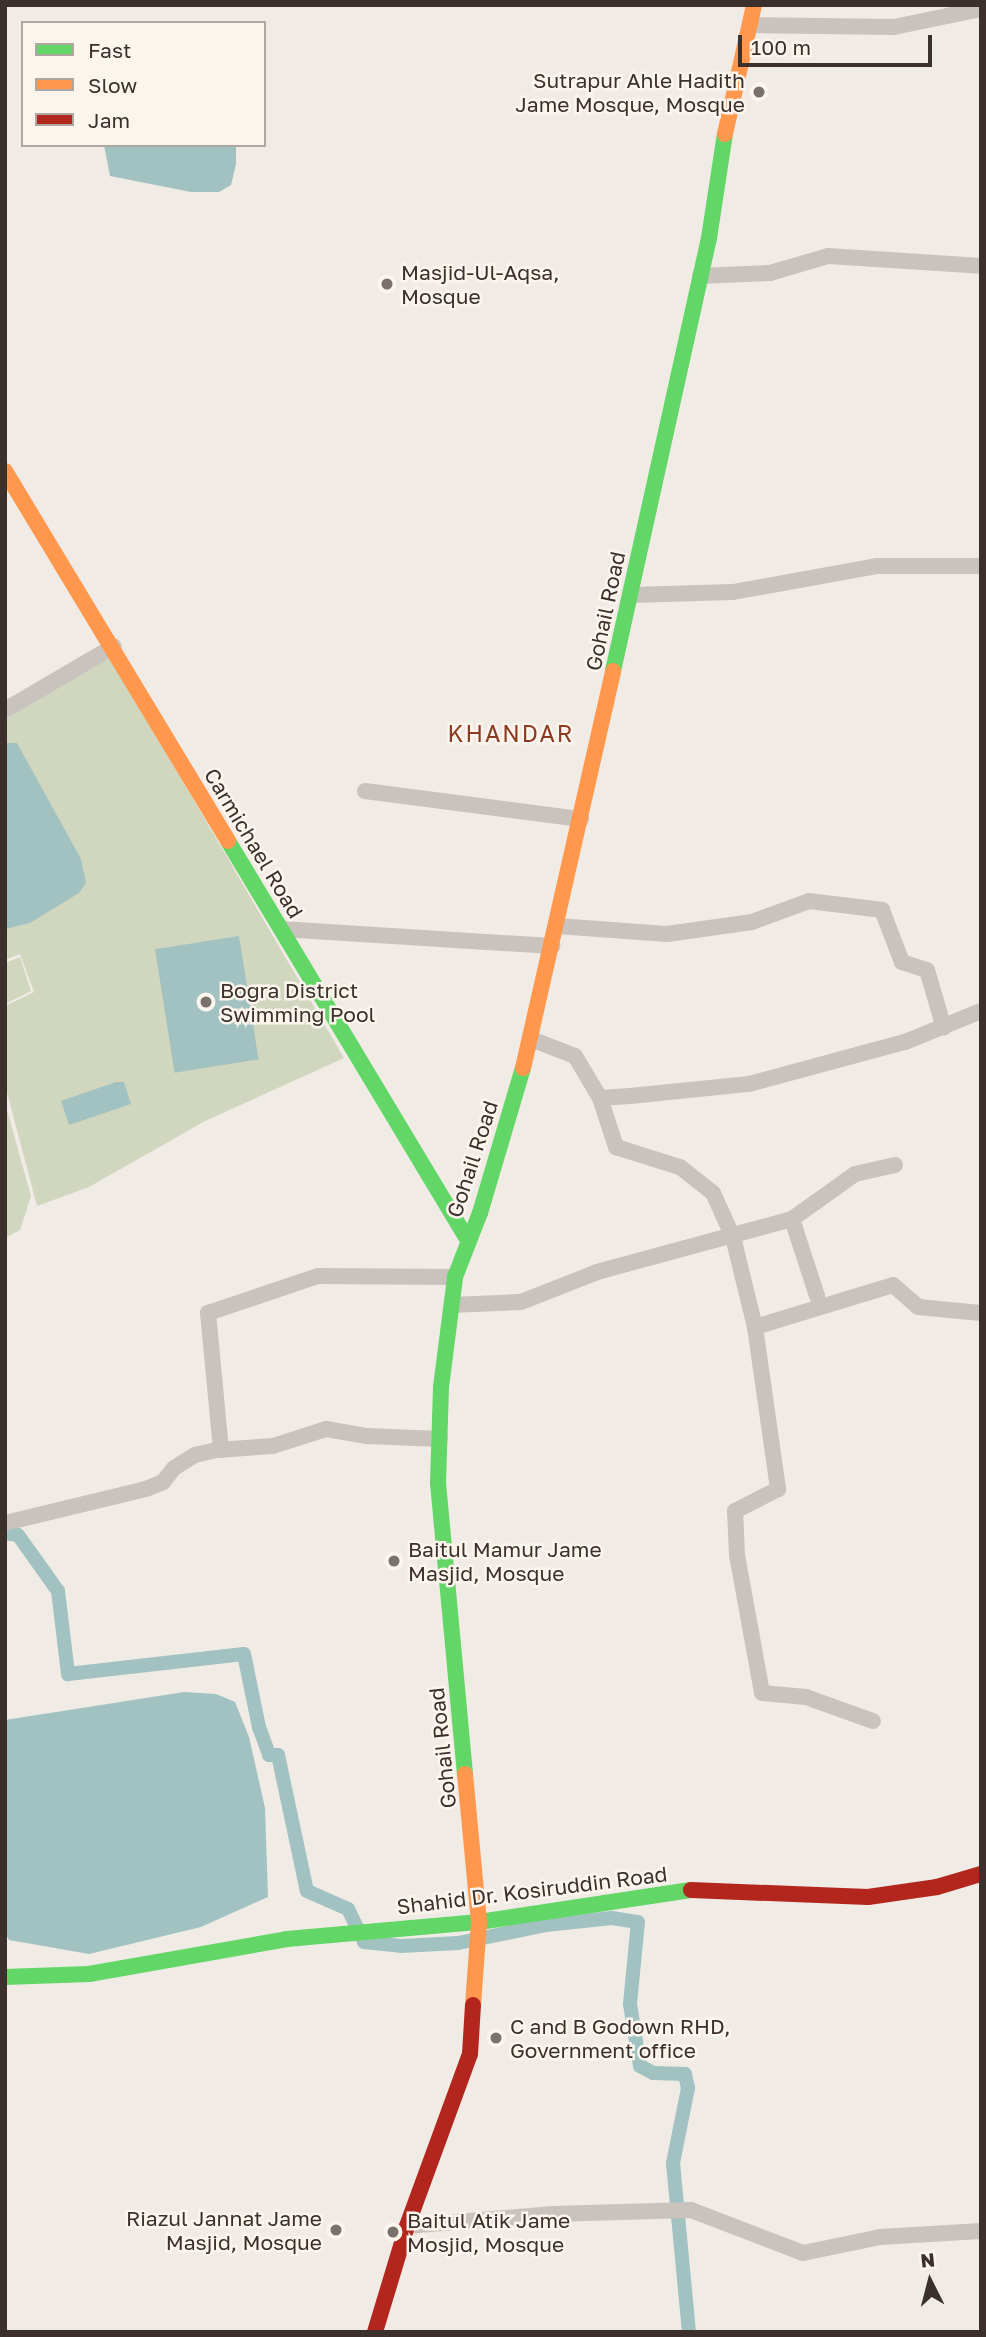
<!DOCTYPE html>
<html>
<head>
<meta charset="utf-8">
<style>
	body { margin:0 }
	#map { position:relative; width:986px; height:2337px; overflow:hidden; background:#f0ebe5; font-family:"Golos Text",sans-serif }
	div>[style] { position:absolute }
	.green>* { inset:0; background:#d1d6bf }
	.water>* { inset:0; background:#a1c2c1; transform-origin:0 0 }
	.canal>* { height:14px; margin:-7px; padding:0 7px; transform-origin:7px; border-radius:7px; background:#a1c2c1 }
	.street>* { height:16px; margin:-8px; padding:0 8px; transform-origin:8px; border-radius:8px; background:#c9c3be }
	.fast>* { height:16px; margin:-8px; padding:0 8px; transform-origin:8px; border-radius:8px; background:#63d668 }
	.slow>* { height:16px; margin:-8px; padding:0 8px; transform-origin:8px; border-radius:8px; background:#ff974d }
	.jam>* { height:16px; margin:-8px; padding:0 8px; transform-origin:8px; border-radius:8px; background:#b3261e }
	.dots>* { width:19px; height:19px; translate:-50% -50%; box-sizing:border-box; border:4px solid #fbf5ee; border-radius:50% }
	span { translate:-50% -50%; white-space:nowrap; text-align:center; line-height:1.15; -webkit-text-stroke:5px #fbf5ee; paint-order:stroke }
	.poi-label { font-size:21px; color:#3b302b }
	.right { translate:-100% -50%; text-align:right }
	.left { translate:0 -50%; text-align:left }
	.street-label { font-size:21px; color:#3b302b }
	.neighbourhood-label { font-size:23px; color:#8c3b22; letter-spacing:2px }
	.frame { position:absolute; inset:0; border:7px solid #3b302b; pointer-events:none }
	.legend { position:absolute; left:21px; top:21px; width:245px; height:126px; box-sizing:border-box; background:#fbf5ee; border:2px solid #aea6a0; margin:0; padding:9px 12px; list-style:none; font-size:21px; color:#3b302b }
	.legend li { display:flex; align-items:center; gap:14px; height:35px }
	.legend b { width:35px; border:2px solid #aea6a0 }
	.north { position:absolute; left:895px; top:2246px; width:70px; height:70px; -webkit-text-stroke:5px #fbf5ee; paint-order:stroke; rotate:354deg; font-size:19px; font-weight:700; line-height:28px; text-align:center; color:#3b302b }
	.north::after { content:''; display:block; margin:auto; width:24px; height:32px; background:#3b302b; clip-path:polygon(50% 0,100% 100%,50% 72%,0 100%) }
	.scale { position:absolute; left:738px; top:35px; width:194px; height:32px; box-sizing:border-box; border:4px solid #3b302b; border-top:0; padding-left:9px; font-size:21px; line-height:24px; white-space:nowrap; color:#3b302b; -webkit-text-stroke:5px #fbf5ee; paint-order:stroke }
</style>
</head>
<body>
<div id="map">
	<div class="green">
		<div style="clip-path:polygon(110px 656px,344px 1058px,205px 1121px,89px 1187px,37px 1206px,5px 1085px,5px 1006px,34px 992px,20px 954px,5px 960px,5px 719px)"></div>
		<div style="clip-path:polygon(20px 957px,31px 991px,5px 1004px,5px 963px)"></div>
		<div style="clip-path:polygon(5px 1103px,31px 1196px,20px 1230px,5px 1238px)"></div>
	</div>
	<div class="water">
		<div style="clip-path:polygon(104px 145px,236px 145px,236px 164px,231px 185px,219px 192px,191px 192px,110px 176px)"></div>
		<div style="clip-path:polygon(5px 743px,17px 743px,81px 859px,86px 883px,79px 893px,30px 923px,5px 929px)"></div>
		<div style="left:239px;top:936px;width:125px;height:85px;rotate:81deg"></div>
		<div style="clip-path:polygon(116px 1082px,124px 1082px,131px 1104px,69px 1125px,61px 1101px)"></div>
		<div style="clip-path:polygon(184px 1692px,216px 1694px,235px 1702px,249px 1737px,265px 1808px,268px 1897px,201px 1927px,89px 1954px,9px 1940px,5px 1933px,5px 1720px)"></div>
	</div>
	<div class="canal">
		<div style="left:5px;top:1533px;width:13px;rotate:9deg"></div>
		<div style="left:18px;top:1535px;width:69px;rotate:54.5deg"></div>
		<div style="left:58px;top:1591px;width:84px;rotate:83.1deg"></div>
		<div style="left:68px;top:1674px;width:177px;rotate:-6.5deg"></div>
		<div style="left:244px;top:1654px;width:75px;rotate:78.4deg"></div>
		<div style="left:259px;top:1727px;width:30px;rotate:70deg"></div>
		<div style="left:269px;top:1755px;width:9px"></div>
		<div style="left:278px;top:1755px;width:139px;rotate:78deg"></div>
		<div style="left:307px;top:1891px;width:45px;rotate:23.7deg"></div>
		<div style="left:348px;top:1909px;width:37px;rotate:64deg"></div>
		<div style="left:364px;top:1942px;width:37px;rotate:6deg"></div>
		<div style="left:401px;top:1946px;width:57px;rotate:-3deg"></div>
		<div style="left:458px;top:1943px;width:90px;rotate:-11.6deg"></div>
		<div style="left:546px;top:1925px;width:66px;rotate:-6.1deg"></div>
		<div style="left:612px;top:1918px;width:26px;rotate:9deg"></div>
		<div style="left:638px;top:1922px;width:82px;rotate:95.6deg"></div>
		<div style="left:630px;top:2004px;width:63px;rotate:80.8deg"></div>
		<div style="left:640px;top:2066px;width:15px;rotate:28deg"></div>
		<div style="left:653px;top:2073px;width:32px;rotate:2deg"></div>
		<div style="left:685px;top:2074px;width:14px;rotate:78deg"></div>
		<div style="left:688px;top:2088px;width:76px;rotate:101.3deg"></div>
		<div style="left:673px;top:2163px;width:170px;rotate:84.6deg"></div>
	</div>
	<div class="street">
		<div style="left:751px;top:25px;width:143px;rotate:0.8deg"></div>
		<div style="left:894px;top:27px;width:89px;rotate:-11.7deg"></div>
		<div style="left:700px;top:276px;width:70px;rotate:-2.5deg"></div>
		<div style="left:770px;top:273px;width:60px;rotate:-16.3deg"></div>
		<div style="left:828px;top:256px;width:153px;rotate:3.7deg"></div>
		<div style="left:631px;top:595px;width:102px;rotate:-1.7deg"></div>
		<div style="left:733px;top:592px;width:147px;rotate:-10.2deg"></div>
		<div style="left:878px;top:566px;width:103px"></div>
		<div style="left:5px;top:710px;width:126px;rotate:-30.4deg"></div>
		<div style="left:365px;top:791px;width:218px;rotate:7.4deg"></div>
		<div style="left:557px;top:926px;width:110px;rotate:4.2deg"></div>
		<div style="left:667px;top:934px;width:86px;rotate:-8deg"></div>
		<div style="left:752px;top:922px;width:61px;rotate:-20.2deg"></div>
		<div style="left:809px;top:901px;width:74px;rotate:7deg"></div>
		<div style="left:882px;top:910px;width:56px;rotate:69deg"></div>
		<div style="left:902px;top:962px;width:26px;rotate:18deg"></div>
		<div style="left:927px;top:970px;width:60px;rotate:73.7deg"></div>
		<div style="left:281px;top:929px;width:272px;rotate:3.6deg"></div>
		<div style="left:531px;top:1039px;width:47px;rotate:21.1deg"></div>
		<div style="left:575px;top:1056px;width:49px;rotate:59.2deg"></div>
		<div style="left:600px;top:1098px;width:30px;rotate:-4deg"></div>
		<div style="left:630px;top:1096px;width:120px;rotate:-5.8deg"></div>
		<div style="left:749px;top:1084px;width:162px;rotate:-15.1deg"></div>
		<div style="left:905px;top:1042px;width:82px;rotate:-22.2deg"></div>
		<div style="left:600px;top:1098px;width:52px;rotate:71.9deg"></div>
		<div style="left:616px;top:1147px;width:67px;rotate:17.4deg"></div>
		<div style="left:680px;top:1167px;width:42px;rotate:38.2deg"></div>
		<div style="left:713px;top:1193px;width:48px;rotate:65.6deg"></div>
		<div style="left:733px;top:1237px;width:93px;rotate:76.3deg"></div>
		<div style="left:755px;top:1327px;width:164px;rotate:81.9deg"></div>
		<div style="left:778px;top:1489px;width:48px;rotate:152.9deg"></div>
		<div style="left:735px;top:1511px;width:44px;rotate:87.4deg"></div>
		<div style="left:737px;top:1555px;width:140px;rotate:79.7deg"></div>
		<div style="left:762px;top:1693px;width:44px;rotate:5.2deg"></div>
		<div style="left:806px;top:1697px;width:71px;rotate:19.7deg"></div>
		<div style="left:792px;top:1219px;width:81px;rotate:72deg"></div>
		<div style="left:452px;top:1305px;width:69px;rotate:-2.5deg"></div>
		<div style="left:521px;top:1302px;width:82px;rotate:-21.5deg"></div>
		<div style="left:597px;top:1272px;width:202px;rotate:-15.2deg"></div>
		<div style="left:792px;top:1219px;width:77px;rotate:-35.5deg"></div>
		<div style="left:855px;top:1174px;width:41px;rotate:-12.7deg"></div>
		<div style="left:755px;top:1327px;width:144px;rotate:-16.9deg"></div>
		<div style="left:893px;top:1285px;width:33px;rotate:41deg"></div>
		<div style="left:918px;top:1307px;width:63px;rotate:5.4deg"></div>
		<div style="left:221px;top:1450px;width:138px;rotate:-95.4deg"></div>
		<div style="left:208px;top:1313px;width:116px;rotate:-18.6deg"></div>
		<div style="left:318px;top:1276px;width:137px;rotate:0.4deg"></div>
		<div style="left:5px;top:1523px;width:145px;rotate:-13.6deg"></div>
		<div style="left:146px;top:1489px;width:18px;rotate:-22deg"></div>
		<div style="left:163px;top:1482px;width:18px;rotate:-52deg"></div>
		<div style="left:174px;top:1468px;width:25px;rotate:-32deg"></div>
		<div style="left:195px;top:1455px;width:22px;rotate:-13deg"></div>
		<div style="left:216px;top:1450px;width:57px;rotate:-4deg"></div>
		<div style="left:273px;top:1446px;width:56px;rotate:-17.8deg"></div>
		<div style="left:326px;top:1429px;width:42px;rotate:9.7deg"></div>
		<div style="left:367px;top:1436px;width:73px;rotate:2.4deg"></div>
		<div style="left:407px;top:2226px;width:146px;rotate:-4.7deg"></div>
		<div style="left:553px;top:2214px;width:138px;rotate:-1.7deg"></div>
		<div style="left:691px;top:2210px;width:120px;rotate:21deg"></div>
		<div style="left:803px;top:2253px;width:79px;rotate:-11.7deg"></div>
		<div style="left:880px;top:2237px;width:101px;rotate:-3.4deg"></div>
	</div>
	<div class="fast">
		<div style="left:613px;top:671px;width:444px;rotate:-77.5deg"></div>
		<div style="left:709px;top:238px;width:105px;rotate:-81.3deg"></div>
		<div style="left:228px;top:841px;width:463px;rotate:59deg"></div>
		<div style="left:465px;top:1774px;width:292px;rotate:-95.3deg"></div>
		<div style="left:438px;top:1483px;width:96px;rotate:-88.2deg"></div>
		<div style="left:441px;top:1387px;width:111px;rotate:-82.7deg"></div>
		<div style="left:455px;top:1277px;width:69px;rotate:-68.7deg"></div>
		<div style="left:480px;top:1213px;width:151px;rotate:-73.5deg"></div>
		<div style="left:5px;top:1977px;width:84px;rotate:-2deg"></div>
		<div style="left:89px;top:1974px;width:201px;rotate:-10deg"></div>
		<div style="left:287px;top:1939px;width:193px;rotate:-5.1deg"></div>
		<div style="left:479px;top:1922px;width:214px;rotate:-8.6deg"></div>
	</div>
	<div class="slow">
		<div style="left:725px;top:134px;width:132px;rotate:-77.3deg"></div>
		<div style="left:5px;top:471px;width:432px;rotate:58.9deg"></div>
		<div style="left:523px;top:1068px;width:407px;rotate:-77.2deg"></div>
		<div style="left:465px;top:1774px;width:149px;rotate:84.6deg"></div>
		<div style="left:479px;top:1922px;width:83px;rotate:94.1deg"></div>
	</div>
	<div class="jam">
		<div style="left:691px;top:1890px;width:177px;rotate:2.3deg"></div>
		<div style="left:868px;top:1897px;width:70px;rotate:-8.2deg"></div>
		<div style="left:937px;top:1887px;width:46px;rotate:-16.5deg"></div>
		<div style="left:375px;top:2332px;width:111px;rotate:-73.2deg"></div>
		<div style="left:407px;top:2226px;width:183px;rotate:-69.9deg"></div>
		<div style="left:470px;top:2054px;width:49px;rotate:-86.5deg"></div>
	</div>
	<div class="dots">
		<div style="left:759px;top:92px;background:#7a716c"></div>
		<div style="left:387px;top:284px;background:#7a716c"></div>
		<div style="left:206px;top:1002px;background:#7a716c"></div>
		<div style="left:394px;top:1561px;background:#7a716c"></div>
		<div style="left:496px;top:2038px;background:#7a716c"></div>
		<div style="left:336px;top:2230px;background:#7a716c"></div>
		<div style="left:393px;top:2232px;background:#7a716c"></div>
	</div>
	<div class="poi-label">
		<span class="right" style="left:745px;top:92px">Sutrapur Ahle Hadith<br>Jame Mosque, Mosque</span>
		<span class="left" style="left:401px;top:284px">Masjid-Ul-Aqsa,<br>Mosque</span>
		<span class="left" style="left:220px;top:1002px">Bogra District<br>Swimming Pool</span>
		<span class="left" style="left:408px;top:1561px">Baitul Mamur Jame<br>Masjid, Mosque</span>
		<span class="left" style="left:510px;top:2038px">C and B Godown RHD,<br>Government office</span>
		<span class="right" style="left:322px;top:2230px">Riazul Jannat Jame<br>Masjid, Mosque</span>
		<span class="left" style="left:407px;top:2232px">Baitul Atik Jame<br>Mosjid, Mosque</span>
	</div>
	<div class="street-label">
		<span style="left:605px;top:611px;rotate:-78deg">Gohail Road</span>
		<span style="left:254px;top:843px;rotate:59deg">Carmichael Road</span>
		<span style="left:472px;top:1159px;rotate:-72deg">Gohail Road</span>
		<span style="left:442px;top:1748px;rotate:-96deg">Gohail Road</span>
		<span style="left:532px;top:1890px;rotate:-7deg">Shahid Dr. Kosiruddin Road</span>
	</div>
	<div class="neighbourhood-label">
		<span style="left:511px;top:733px">KHANDAR</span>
	</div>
	<div class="frame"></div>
	<ul class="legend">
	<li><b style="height:9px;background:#63d668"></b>Fast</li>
	<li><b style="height:9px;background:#ff974d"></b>Slow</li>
	<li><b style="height:9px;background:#b3261e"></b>Jam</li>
	</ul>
	<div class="north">N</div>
	<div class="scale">100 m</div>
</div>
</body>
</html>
